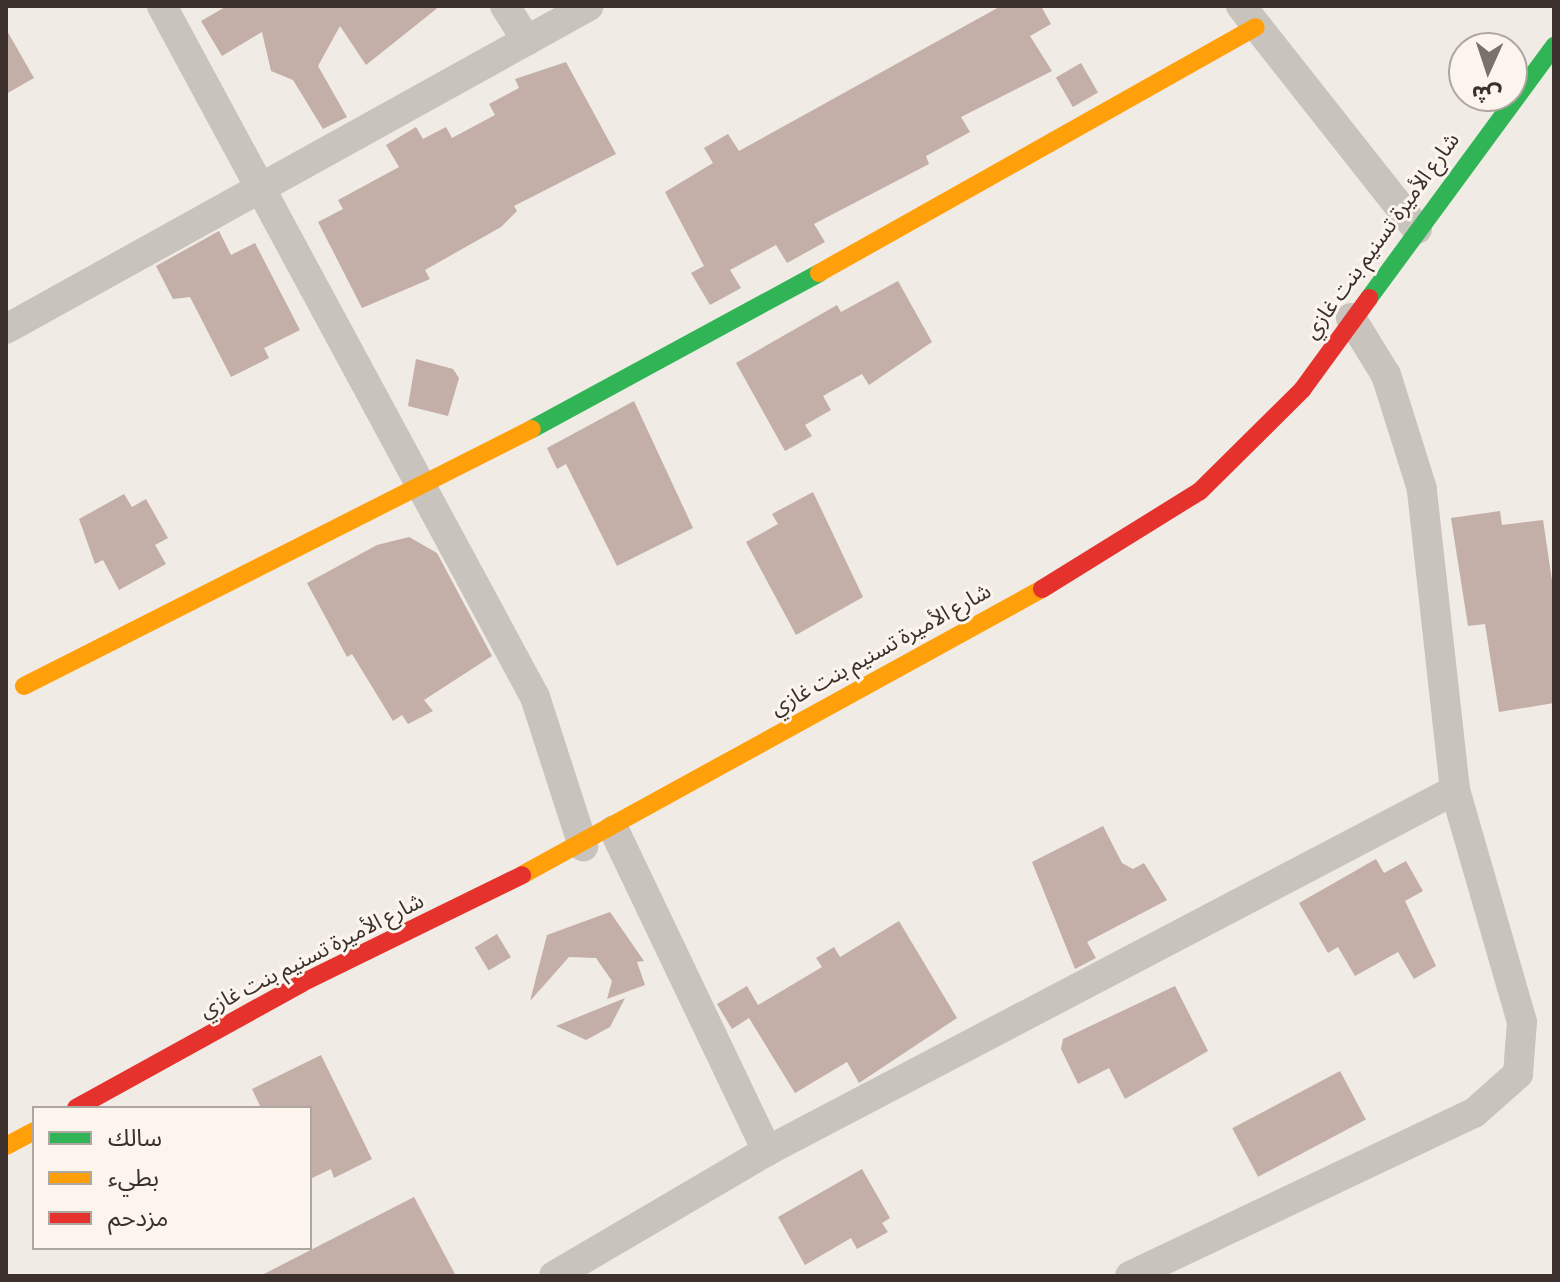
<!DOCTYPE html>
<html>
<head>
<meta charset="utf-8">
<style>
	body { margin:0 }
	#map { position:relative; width:1560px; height:1282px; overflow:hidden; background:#f0ebe5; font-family:"Source Sans 3","Noto Sans Arabic",sans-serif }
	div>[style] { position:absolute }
	.building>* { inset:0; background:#c3afa7; transform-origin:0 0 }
	.street>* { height:30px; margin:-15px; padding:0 15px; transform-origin:15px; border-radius:15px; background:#c9c3be }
	.fast>* { height:18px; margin:-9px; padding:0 9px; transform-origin:9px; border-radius:9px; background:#30b455 }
	.slow>* { height:18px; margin:-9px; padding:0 9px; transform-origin:9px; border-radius:9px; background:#ff9f0a }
	.jam>* { height:18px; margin:-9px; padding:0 9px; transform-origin:9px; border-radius:9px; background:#e5322d }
	span { translate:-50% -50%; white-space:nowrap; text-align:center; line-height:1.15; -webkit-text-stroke:6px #fbf5ee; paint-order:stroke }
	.street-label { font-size:22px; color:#3b302b }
	.frame { position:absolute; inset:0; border:8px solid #3b302b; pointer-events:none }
	.legend { position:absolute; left:32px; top:1106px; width:280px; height:144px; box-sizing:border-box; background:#fbf5ee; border:2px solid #aea6a0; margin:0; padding:10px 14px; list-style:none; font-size:24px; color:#3b302b }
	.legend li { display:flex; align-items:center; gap:16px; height:40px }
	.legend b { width:40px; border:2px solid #aea6a0 }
	.north { position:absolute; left:1448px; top:32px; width:80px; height:80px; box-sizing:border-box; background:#fbf5ee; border:2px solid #aea6a0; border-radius:50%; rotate:183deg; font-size:22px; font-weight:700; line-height:32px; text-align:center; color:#3b302b }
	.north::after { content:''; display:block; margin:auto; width:28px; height:36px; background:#7a716c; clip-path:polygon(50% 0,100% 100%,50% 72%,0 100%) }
</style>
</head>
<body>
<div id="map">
	<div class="building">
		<div style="clip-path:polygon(227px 6px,440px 6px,366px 65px,340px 26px,318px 66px,347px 117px,323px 129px,293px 80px,271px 71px,262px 32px,222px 56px,201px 21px)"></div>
		<div style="clip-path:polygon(1001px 6px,1041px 6px,1051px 24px,1030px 36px,1052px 71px,961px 117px,970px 132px,926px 156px,929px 164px,814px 224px,825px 242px,787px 263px,776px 245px,730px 270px,741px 288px,710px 305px,691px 273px,704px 266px,665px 192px,713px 163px,704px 148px,728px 134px,739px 151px)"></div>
		<div style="clip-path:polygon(6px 29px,34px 78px,6px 94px)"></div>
		<div style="clip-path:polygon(566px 62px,616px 154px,514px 206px,517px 211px,501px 227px,425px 270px,430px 279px,362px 308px,318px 222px,343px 209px,338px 200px,399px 167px,386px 145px,416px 127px,423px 139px,446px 127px,452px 138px,495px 115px,489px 104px,519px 88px,515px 79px)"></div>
		<div style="left:1081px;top:63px;width:34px;height:29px;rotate:60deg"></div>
		<div style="clip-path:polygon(219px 231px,231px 255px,255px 243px,300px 330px,264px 348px,269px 358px,231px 377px,190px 297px,173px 299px,156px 266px)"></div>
		<div style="clip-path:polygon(898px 281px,932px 342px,869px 385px,862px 374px,823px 396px,831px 410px,805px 425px,812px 436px,785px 451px,736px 363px,837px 305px,841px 312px)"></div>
		<div style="clip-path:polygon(416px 359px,453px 369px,459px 378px,448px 416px,408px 406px)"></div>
		<div style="clip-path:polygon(634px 401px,693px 528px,617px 566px,566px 464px,557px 469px,547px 448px)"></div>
		<div style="clip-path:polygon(813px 492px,863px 597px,796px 635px,746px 542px,778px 524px,772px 514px)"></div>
		<div style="clip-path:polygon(124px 494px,132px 507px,146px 499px,168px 538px,155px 545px,166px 564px,119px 590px,103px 560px,95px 564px,79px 519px)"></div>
		<div style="clip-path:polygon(1500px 511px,1502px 525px,1543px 520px,1554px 594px,1554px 703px,1499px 712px,1485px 624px,1468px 626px,1451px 518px)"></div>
		<div style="clip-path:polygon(409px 537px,437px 553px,492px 656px,424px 700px,433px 711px,408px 724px,402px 715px,393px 721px,352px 654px,347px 657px,307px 583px,377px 545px)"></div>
		<div style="clip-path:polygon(1103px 826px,1122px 863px,1133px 869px,1144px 863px,1167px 900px,1087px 942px,1096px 958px,1075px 969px,1032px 862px)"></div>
		<div style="clip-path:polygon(1376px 859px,1384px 873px,1406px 861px,1423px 891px,1405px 901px,1436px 966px,1414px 979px,1398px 952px,1355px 976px,1338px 947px,1328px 953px,1299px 903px)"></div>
		<div style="clip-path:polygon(610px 912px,644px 961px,637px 962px,645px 985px,607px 999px,612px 981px,596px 958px,569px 957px,530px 1001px,547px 935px)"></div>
		<div style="clip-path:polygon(899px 921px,957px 1018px,859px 1083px,847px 1062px,795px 1093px,749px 1018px,732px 1029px,717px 1004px,747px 986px,758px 1005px,822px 967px,816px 958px,834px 947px,840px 957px)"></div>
		<div style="left:497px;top:934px;width:27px;height:26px;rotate:59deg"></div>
		<div style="clip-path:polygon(1175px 986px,1208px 1051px,1125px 1099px,1109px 1068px,1078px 1084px,1061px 1049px,1063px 1039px)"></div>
		<div style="clip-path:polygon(625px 998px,610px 1027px,586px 1040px,556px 1026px)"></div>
		<div style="clip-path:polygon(321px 1055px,372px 1159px,334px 1178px,331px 1169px,310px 1179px,310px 1108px,261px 1108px,252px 1089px)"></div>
		<div style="left:1340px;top:1071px;width:55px;height:122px;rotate:62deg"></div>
		<div style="clip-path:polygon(862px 1169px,890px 1218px,882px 1223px,888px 1232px,857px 1249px,851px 1238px,805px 1265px,778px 1217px)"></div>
		<div style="clip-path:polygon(414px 1197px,456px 1276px,260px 1276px)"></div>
	</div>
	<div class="street">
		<div style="left:162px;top:6px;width:785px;rotate:61.64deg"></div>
		<div style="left:535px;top:697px;width:157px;rotate:72.1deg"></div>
		<div style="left:505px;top:6px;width:41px;rotate:57.8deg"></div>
		<div style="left:1241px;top:6px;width:284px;rotate:51.7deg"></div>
		<div style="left:6px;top:329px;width:666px;rotate:-28.99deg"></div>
		<div style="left:614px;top:830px;width:356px;rotate:64.5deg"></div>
		<div style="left:554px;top:1276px;width:247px;rotate:-30.4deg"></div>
		<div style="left:767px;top:1151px;width:777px;rotate:-27.69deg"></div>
		<div style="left:1130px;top:1276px;width:381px;rotate:-25.4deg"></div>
		<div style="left:1474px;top:1113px;width:59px;rotate:-41.6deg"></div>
		<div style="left:1518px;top:1074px;width:52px;rotate:-85.6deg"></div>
		<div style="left:1522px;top:1022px;width:241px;rotate:-106.1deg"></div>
		<div style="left:1455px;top:790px;width:303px;rotate:-96.3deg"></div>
		<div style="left:1422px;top:489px;width:120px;rotate:-107.5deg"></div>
		<div style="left:1386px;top:375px;width:67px;rotate:-121.6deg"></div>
	</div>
	<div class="fast">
		<div style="left:1369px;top:298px;width:313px;rotate:-53.7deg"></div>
		<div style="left:532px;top:429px;width:327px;rotate:-28.5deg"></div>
	</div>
	<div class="slow">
		<div style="left:819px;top:273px;width:501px;rotate:-29.38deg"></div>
		<div style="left:24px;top:686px;width:569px;rotate:-26.84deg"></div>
		<div style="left:522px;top:875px;width:593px;rotate:-28.81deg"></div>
		<div style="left:6px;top:1146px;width:32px;rotate:-28deg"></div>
	</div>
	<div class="jam">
		<div style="left:1042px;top:589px;width:186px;rotate:-31.8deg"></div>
		<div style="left:1200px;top:491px;width:144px;rotate:-44.7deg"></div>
		<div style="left:1302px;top:390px;width:114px;rotate:-53.9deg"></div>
		<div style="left:76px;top:1108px;width:258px;rotate:-28.9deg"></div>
		<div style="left:302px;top:983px;width:245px;rotate:-26.1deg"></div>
	</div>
	<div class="street-label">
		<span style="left:1382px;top:236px;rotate:-54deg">شارع الأميرة تسنيم بنت غازي</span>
		<span style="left:881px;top:650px;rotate:-29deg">شارع الأميرة تسنيم بنت غازي</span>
		<span style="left:312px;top:956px;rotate:-27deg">شارع الأميرة تسنيم بنت غازي</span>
	</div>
	<div class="frame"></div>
	<ul class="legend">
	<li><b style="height:10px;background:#30b455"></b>سالك</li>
	<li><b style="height:10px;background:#ff9f0a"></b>بطيء</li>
	<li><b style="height:10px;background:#e5322d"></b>مزدحم</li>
	</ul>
	<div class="north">ش</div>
</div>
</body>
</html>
